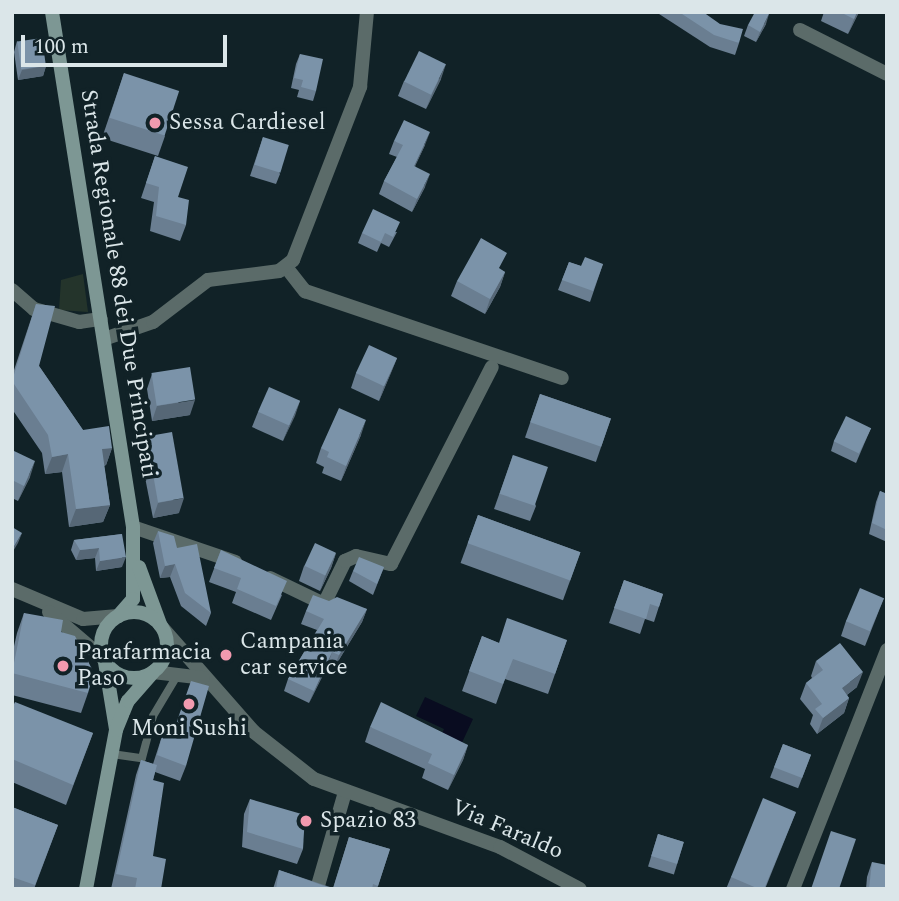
<!DOCTYPE html>
<html>
<head>
<meta charset="utf-8">
<style>
	body { margin:0 }
	#map { position:relative; width:899px; height:901px; overflow:hidden; background:#112227; font-family:Spectral,serif }
	div>[style] { position:absolute }
	.green>* { inset:0; background:#24342b }
	.water>* { inset:0; background:#090c20 }
	.service>* { height:8px; margin:-4px; padding:0 4px; transform-origin:4px; border-radius:4px; background:#5b6b69 }
	.minor>* { height:14px; margin:-7px; padding:0 7px; transform-origin:7px; border-radius:7px; background:#5b6b69 }
	.tertiary>* { height:14px; margin:-7px; padding:0 7px; transform-origin:7px; border-radius:7px; background:#5b6b69 }
	.secondary>* { height:14px; margin:-7px; padding:0 7px; transform-origin:7px; border-radius:7px; background:#7d9794 }
	.secondary>.ring { margin:-7px; padding:0; box-sizing:content-box; background:none; border:14px solid #7d9794; border-radius:50% }
	.wall>* { inset:0; background:#6a7e91; transform-origin:0 0 }
	.shaded-wall>* { inset:0; background:#566776 }
	.building>* { inset:0; background:#7b93a9; transform-origin:0 0 }
	.dots>* { width:19px; height:19px; translate:-50% -50%; box-sizing:border-box; border:4px solid #112227; border-radius:50% }
	span { translate:-50% -50%; white-space:nowrap; text-align:center; line-height:1.15; -webkit-text-stroke:7px #112227; paint-order:stroke }
	.poi-label { font-size:23px; color:#dbe6e9 }
	.left { translate:0 -50%; text-align:left }
	.street-label { font-size:23px; color:#dbe6e9 }
	.frame { position:absolute; inset:0; border:14px solid #dbe6e9; pointer-events:none }
	.scale { position:absolute; left:21px; top:35px; width:206px; height:32px; box-sizing:border-box; border:4px solid #dbe6e9; border-top:0; padding-left:9px; font-size:21px; line-height:24px; white-space:nowrap; color:#dbe6e9; -webkit-text-stroke:5px #112227; paint-order:stroke }
</style>
</head>
<body>
<div id="map">
	<div class="green">
		<div style="clip-path:polygon(83px 274px,88px 312px,59px 310px,61px 280px)"></div>
	</div>
	<div class="water">
		<div style="clip-path:polygon(425px 697px,473px 719px,459px 749px,439px 740px,444px 729px,416px 716px)"></div>
	</div>
	<div class="service">
		<div style="left:112px;top:754px;width:30px;rotate:8deg"></div>
		<div style="left:142px;top:758px;width:43px;rotate:-75.3deg"></div>
		<div style="left:153px;top:716px;width:49px;rotate:-59.2deg"></div>
	</div>
	<div class="minor">
		<div style="left:800px;top:30px;width:97px;rotate:26.8deg"></div>
		<div style="left:286px;top:267px;width:31px;rotate:52deg"></div>
		<div style="left:305px;top:291px;width:271px;rotate:18.7deg"></div>
		<div style="left:12px;top:290px;width:29px;rotate:41deg"></div>
		<div style="left:34px;top:309px;width:47px;rotate:16.1deg"></div>
		<div style="left:79px;top:322px;width:22px;rotate:-8deg"></div>
		<div style="left:104px;top:339px;width:52px;rotate:-19.1deg"></div>
		<div style="left:153px;top:322px;width:69px;rotate:-37.4deg"></div>
		<div style="left:208px;top:280px;width:72px;rotate:-7.2deg"></div>
		<div style="left:279px;top:271px;width:18px;rotate:-38deg"></div>
		<div style="left:293px;top:260px;width:186px;rotate:-68.8deg"></div>
		<div style="left:360px;top:87px;width:75px;rotate:-84.7deg"></div>
		<div style="left:133px;top:527px;width:108px;rotate:18.9deg"></div>
		<div style="left:270px;top:578px;width:60px;rotate:25.7deg"></div>
		<div style="left:324px;top:604px;width:48px;rotate:-64deg"></div>
		<div style="left:345px;top:561px;width:12px;rotate:-24deg"></div>
		<div style="left:356px;top:556px;width:36px;rotate:13deg"></div>
		<div style="left:391px;top:564px;width:221px;rotate:-62.9deg"></div>
		<div style="left:317px;top:889px;width:101px;rotate:-73.9deg"></div>
		<div style="left:793px;top:889px;width:257px;rotate:-68.5deg"></div>
	</div>
	<div class="tertiary">
		<div style="left:12px;top:589px;width:77px;rotate:22.9deg"></div>
		<div style="left:83px;top:619px;width:35px;rotate:-5deg"></div>
		<div style="left:49px;top:612px;width:72px;rotate:40.5deg"></div>
		<div style="left:160px;top:625px;width:142px;rotate:48.7deg"></div>
		<div style="left:254px;top:732px;width:76px;rotate:38.1deg"></div>
		<div style="left:314px;top:779px;width:198px;rotate:20.1deg"></div>
		<div style="left:500px;top:847px;width:90px;rotate:27.7deg"></div>
		<div style="left:153px;top:672px;width:50px;rotate:6.8deg"></div>
	</div>
	<div class="secondary">
		<div style="left:52px;top:12px;width:521px;rotate:81.06deg"></div>
		<div style="left:133px;top:527px;width:72px;rotate:90deg"></div>
		<div style="left:133px;top:599px;width:23px;rotate:131deg"></div>
		<div style="left:139px;top:567px;width:61px;rotate:69.8deg"></div>
		<div class="ring" style="left:101px;top:612px;width:52px;height:52px"></div>
		<div style="left:105px;top:662px;width:68px;rotate:80.7deg"></div>
		<div style="left:86px;top:889px;width:162px;rotate:-79.3deg"></div>
		<div style="left:116px;top:730px;width:31px;rotate:-68deg"></div>
		<div style="left:128px;top:701px;width:38px;rotate:-49deg"></div>
	</div>
	<div class="wall">
		<div style="clip-path:polygon(656px 12px,703px 12px,739px 43px,735px 55px,710px 47px)"></div>
		<div style="clip-path:polygon(824px 12px,859px 12px,848px 34px,821px 21px)"></div>
		<div style="clip-path:polygon(766px 24px,756px 42px,744px 36px,748px 25px)"></div>
		<div style="clip-path:polygon(17px 41px,46px 66px,43px 76px,18px 80px,14px 52px)"></div>
		<div style="clip-path:polygon(300px 54px,316px 91px,313px 101px,297px 97px,299px 90px,291px 88px,296px 64px)"></div>
		<div style="clip-path:polygon(124px 73px,165px 136px,158px 156px,102px 138px)"></div>
		<div style="clip-path:polygon(441px 79px,426px 109px,398px 96px,404px 81px)"></div>
		<div style="clip-path:polygon(263px 137px,280px 174px,276px 184px,250px 176px)"></div>
		<div style="clip-path:polygon(394px 141px,425px 145px,415px 166px,425px 187px,412px 212px,379px 194px,384px 181px,397px 157px,389px 154px)"></div>
		<div style="clip-path:polygon(155px 156px,178px 197px,186px 225px,180px 241px,150px 231px,154px 202px,141px 198px)"></div>
		<div style="clip-path:polygon(397px 232px,389px 247px,381px 243px,377px 252px,358px 243px,362px 233px)"></div>
		<div style="clip-path:polygon(569px 262px,581px 266px,603px 264px,590px 302px,558px 290px)"></div>
		<div style="clip-path:polygon(501px 270px,505px 272px,500px 287px,485px 314px,451px 296px,457px 281px)"></div>
		<div style="clip-path:polygon(36px 304px,39px 366px,83px 430px,112px 448px,106px 465px,104px 466px,110px 505px,103px 522px,69px 527px,62px 472px,45px 474px,42px 453px,12px 409px,12px 376px)"></div>
		<div style="clip-path:polygon(397px 358px,379px 401px,351px 388px,356px 373px)"></div>
		<div style="clip-path:polygon(152px 374px,190px 415px,152px 421px,147px 389px)"></div>
		<div style="left:540px;top:394px;width:75px;height:46px;rotate:19deg"></div>
		<div style="clip-path:polygon(300px 401px,283px 441px,252px 427px,258px 412px)"></div>
		<div style="clip-path:polygon(871px 428px,856px 463px,831px 451px,834px 441px)"></div>
		<div style="clip-path:polygon(361px 435px,341px 481px,322px 473px,324px 467px,316px 463px,321px 448px)"></div>
		<div style="clip-path:polygon(146px 437px,179px 513px,153px 518px,140px 452px)"></div>
		<div style="clip-path:polygon(12px 450px,30px 477px,18px 501px,12px 498px)"></div>
		<div style="clip-path:polygon(513px 455px,536px 506px,530px 521px,494px 509px)"></div>
		<div style="clip-path:polygon(880px 491px,887px 494px,887px 542px,869px 534px,876px 502px)"></div>
		<div style="left:478px;top:515px;width:109px;height:51px;rotate:20deg"></div>
		<div style="clip-path:polygon(158px 531px,177px 548px,211px 613px,206px 626px,181px 606px,170px 577px,160px 578px,153px 543px)"></div>
		<div style="clip-path:polygon(122px 534px,122px 567px,96px 571px,95px 558px,76px 560px,71px 550px,74px 540px)"></div>
		<div style="clip-path:polygon(221px 550px,282px 595px,271px 620px,232px 603px,236px 592px,209px 582px)"></div>
		<div style="clip-path:polygon(336px 553px,331px 568px,320px 591px,299px 581px,304px 566px)"></div>
		<div style="clip-path:polygon(384px 567px,373px 595px,349px 581px,353px 571px)"></div>
		<div style="clip-path:polygon(624px 580px,663px 594px,654px 622px,645px 619px,640px 634px,609px 623px)"></div>
		<div style="clip-path:polygon(884px 598px,865px 646px,841px 636px,846px 621px)"></div>
		<div style="clip-path:polygon(329px 601px,367px 609px,362px 622px,334px 668px,328px 665px,309px 703px,284px 691px,288px 679px,317px 630px,301px 624px,306px 611px)"></div>
		<div style="clip-path:polygon(24px 613px,61px 632px,88px 693px,81px 713px,12px 695px,12px 655px,17px 633px)"></div>
		<div style="clip-path:polygon(482px 636px,499px 643px,567px 640px,548px 694px,505px 679px,496px 704px,462px 691px)"></div>
		<div style="clip-path:polygon(816px 661px,857px 687px,847px 695px,849px 698px,844px 713px,817px 734px,810px 724px,813px 715px,800px 699px,806px 683px,812px 678px,811px 676px)"></div>
		<div style="clip-path:polygon(12px 708px,93px 733px,66px 805px,12px 782px)"></div>
		<div style="clip-path:polygon(370px 727px,468px 745px,463px 760px,448px 790px,422px 778px,425px 769px,365px 742px)"></div>
		<div style="clip-path:polygon(162px 736px,186px 766px,180px 781px,155px 772px,153px 780px,153px 856px,161px 889px,111px 889px,136px 775px,141px 760px,153px 764px)"></div>
		<div style="left:783px;top:744px;width:30px;height:36px;rotate:21deg"></div>
		<div style="clip-path:polygon(250px 799px,303px 849px,297px 864px,242px 847px,244px 814px)"></div>
		<div style="clip-path:polygon(12px 807px,58px 825px,34px 889px,12px 889px)"></div>
		<div style="clip-path:polygon(796px 812px,765px 889px,726px 889px,731px 877px)"></div>
		<div style="left:658px;top:834px;width:27px;height:34px;rotate:17deg"></div>
		<div style="clip-path:polygon(349px 837px,390px 849px,377px 889px,273px 889px,279px 870px,333px 888px)"></div>
		<div style="clip-path:polygon(872px 862px,887px 889px,866px 889px,867px 877px)"></div>
	</div>
	<div class="shaded-wall">
		<div style="clip-path:polygon(857px 12px,859px 12px,848px 34px,854px 19px)"></div>
		<div style="clip-path:polygon(769px 14px,766px 24px,756px 42px,760px 32px)"></div>
		<div style="clip-path:polygon(446px 64px,441px 79px,426px 109px,432px 94px)"></div>
		<div style="clip-path:polygon(46px 66px,43px 76px,18px 80px,22px 70px)"></div>
		<div style="clip-path:polygon(430px 132px,425px 145px,409px 179px,414px 166px)"></div>
		<div style="clip-path:polygon(430px 174px,425px 187px,412px 212px,417px 199px)"></div>
		<div style="clip-path:polygon(505px 272px,500px 287px,485px 314px,490px 299px)"></div>
		<div style="clip-path:polygon(397px 358px,391px 373px,379px 401px,384px 386px)"></div>
		<div style="clip-path:polygon(195px 400px,190px 415px,152px 421px,157px 406px)"></div>
		<div style="clip-path:polygon(300px 401px,295px 416px,283px 441px,289px 426px)"></div>
		<div style="clip-path:polygon(366px 420px,361px 435px,341px 481px,346px 466px)"></div>
		<div style="clip-path:polygon(112px 448px,106px 465px,96px 467px,102px 449px)"></div>
		<div style="clip-path:polygon(68px 454px,62px 472px,45px 474px,52px 457px)"></div>
		<div style="clip-path:polygon(35px 461px,30px 477px,18px 501px,24px 486px)"></div>
		<div style="clip-path:polygon(184px 498px,179px 513px,153px 518px,158px 503px)"></div>
		<div style="clip-path:polygon(110px 505px,103px 522px,69px 527px,76px 509px)"></div>
		<div style="clip-path:polygon(22px 533px,18px 543px,12px 553px,12px 550px)"></div>
		<div style="clip-path:polygon(99px 548px,95px 558px,76px 560px,80px 550px)"></div>
		<div style="clip-path:polygon(336px 553px,331px 568px,320px 591px,325px 576px)"></div>
		<div style="clip-path:polygon(126px 557px,122px 567px,96px 571px,100px 561px)"></div>
		<div style="clip-path:polygon(175px 564px,170px 577px,160px 578px,165px 566px)"></div>
		<div style="clip-path:polygon(367px 609px,362px 622px,334px 668px,339px 655px)"></div>
		<div style="clip-path:polygon(332px 652px,328px 665px,309px 703px,314px 691px)"></div>
		<div style="clip-path:polygon(863px 672px,857px 687px,836px 703px,842px 688px)"></div>
		<div style="clip-path:polygon(849px 698px,844px 713px,817px 734px,823px 718px)"></div>
		<div style="clip-path:polygon(468px 745px,463px 760px,448px 790px,454px 775px)"></div>
	</div>
	<div class="building">
		<div style="clip-path:polygon(679px 12px,703px 12px,720px 24px,743px 29px,739px 43px,714px 35px)"></div>
		<div style="clip-path:polygon(755px 12px,766px 12px,769px 14px,760px 32px,748px 25px)"></div>
		<div style="clip-path:polygon(840px 12px,857px 12px,854px 19px)"></div>
		<div style="left:42px;top:38px;width:28px;height:25px;rotate:82deg"></div>
		<div style="left:419px;top:51px;width:30px;height:34px;rotate:26deg"></div>
		<div style="clip-path:polygon(300px 54px,323px 59px,316px 91px,301px 87px,303px 80px,294px 78px)"></div>
		<div style="left:124px;top:73px;width:58px;height:47px;rotate:18deg"></div>
		<div style="clip-path:polygon(404px 120px,430px 132px,414px 166px,430px 174px,417px 199px,384px 181px,403px 145px,394px 141px)"></div>
		<div style="left:263px;top:137px;width:27px;height:29px;rotate:17deg"></div>
		<div style="clip-path:polygon(155px 156px,188px 167px,178px 197px,189px 200px,186px 225px,156px 216px,159px 187px,146px 183px)"></div>
		<div style="clip-path:polygon(373px 209px,400px 222px,393px 237px,385px 233px,381px 242px,362px 233px)"></div>
		<div style="clip-path:polygon(481px 238px,507px 253px,499px 268px,505px 272px,490px 299px,457px 281px)"></div>
		<div style="clip-path:polygon(585px 257px,603px 264px,593px 291px,562px 280px,569px 262px,581px 266px)"></div>
		<div style="clip-path:polygon(36px 304px,55px 306px,39px 366px,83px 430px,109px 426px,112px 448px,102px 449px,110px 505px,76px 509px,68px 454px,52px 457px,48px 435px,12px 381px)"></div>
		<div style="left:369px;top:345px;width:31px;height:31px;rotate:25deg"></div>
		<div style="left:190px;top:367px;width:33px;height:39px;rotate:81deg"></div>
		<div style="left:269px;top:387px;width:34px;height:27px;rotate:24deg"></div>
		<div style="left:540px;top:394px;width:75px;height:30px;rotate:19deg"></div>
		<div style="clip-path:polygon(339px 408px,366px 420px,346px 466px,327px 457px,329px 452px,321px 448px)"></div>
		<div style="left:846px;top:416px;width:28px;height:28px;rotate:26deg"></div>
		<div style="left:172px;top:432px;width:67px;height:26px;rotate:80deg"></div>
		<div style="clip-path:polygon(12px 450px,35px 461px,24px 486px,12px 480px)"></div>
		<div style="left:513px;top:455px;width:37px;height:41px;rotate:19deg"></div>
		<div style="clip-path:polygon(880px 491px,887px 494px,887px 530px,872px 523px)"></div>
		<div style="left:478px;top:515px;width:109px;height:30px;rotate:20deg"></div>
		<div style="clip-path:polygon(12px 527px,22px 533px,12px 550px)"></div>
		<div style="clip-path:polygon(158px 531px,174px 536px,177px 548px,197px 544px,211px 613px,185px 593px,175px 564px,165px 566px)"></div>
		<div style="clip-path:polygon(122px 534px,126px 557px,100px 561px,99px 548px,80px 550px,74px 540px)"></div>
		<div style="left:315px;top:543px;width:23px;height:25px;rotate:25deg"></div>
		<div style="clip-path:polygon(221px 550px,287px 581px,276px 606px,237px 589px,241px 578px,214px 568px)"></div>
		<div style="clip-path:polygon(359px 557px,384px 567px,377px 584px,353px 571px)"></div>
		<div style="clip-path:polygon(624px 580px,663px 594px,659px 607px,650px 604px,646px 619px,614px 608px)"></div>
		<div style="left:860px;top:588px;width:26px;height:36px;rotate:23deg"></div>
		<div style="clip-path:polygon(313px 595px,329px 601px,337px 597px,367px 609px,339px 655px,332px 652px,314px 691px,288px 679px,324px 619px,306px 611px)"></div>
		<div style="clip-path:polygon(24px 613px,63px 620px,61px 632px,75px 636px,94px 673px,88px 693px,12px 673px)"></div>
		<div style="clip-path:polygon(507px 618px,567px 640px,555px 674px,513px 659px,503px 684px,469px 671px,482px 636px,499px 643px)"></div>
		<div style="clip-path:polygon(840px 643px,863px 672px,842px 688px,849px 698px,823px 718px,815px 709px,822px 704px,806px 683px,823px 670px,816px 661px)"></div>
		<div style="clip-path:polygon(191px 681px,209px 686px,186px 766px,157px 755px,162px 736px,171px 738px)"></div>
		<div style="clip-path:polygon(15px 702px,93px 733px,73px 785px,12px 759px,12px 708px)"></div>
		<div style="clip-path:polygon(381px 702px,468px 745px,454px 775px,428px 763px,432px 754px,370px 727px)"></div>
		<div style="left:783px;top:744px;width:30px;height:25px;rotate:21deg"></div>
		<div style="clip-path:polygon(141px 760px,157px 765px,153px 780px,164px 783px,153px 856px,166px 859px,161px 889px,135px 889px,137px 878px,116px 874px)"></div>
		<div style="clip-path:polygon(763px 798px,796px 812px,764px 889px,759px 889px,731px 877px)"></div>
		<div style="clip-path:polygon(250px 799px,305px 815px,303px 849px,247px 832px)"></div>
		<div style="clip-path:polygon(12px 807px,58px 825px,35px 885px,12px 877px)"></div>
		<div style="clip-path:polygon(831px 831px,856px 839px,839px 889px,811px 889px)"></div>
		<div style="left:658px;top:834px;width:27px;height:23px;rotate:17deg"></div>
		<div style="clip-path:polygon(349px 837px,390px 849px,378px 886px,373px 884px,372px 889px,276px 889px,279px 870px,333px 889px)"></div>
		<div style="clip-path:polygon(872px 862px,887px 865px,887px 889px,869px 889px)"></div>
	</div>
	<div class="dots">
		<div style="left:155px;top:123px;background:#f29aaf"></div>
		<div style="left:226px;top:655px;background:#f29aaf"></div>
		<div style="left:63px;top:666px;background:#f29aaf"></div>
		<div style="left:189px;top:704px;background:#f29aaf"></div>
		<div style="left:306px;top:821px;background:#f29aaf"></div>
	</div>
	<div class="poi-label">
		<span class="left" style="left:169px;top:123px">Sessa Cardiesel</span>
		<span class="left" style="left:240px;top:655px">Campania<br>car service</span>
		<span class="left" style="left:77px;top:666px">Parafarmacia<br>Paso</span>
		<span style="left:189px;top:729px">Moni Sushi</span>
		<span class="left" style="left:320px;top:821px">Spazio 83</span>
	</div>
	<div class="street-label">
		<span style="left:118px;top:284px;rotate:81deg">Strada Regionale 88 dei Due Principati</span>
		<span style="left:507px;top:830px;rotate:23deg">Via Faraldo</span>
	</div>
	<div class="frame"></div>
	<div class="scale">100 m</div>
</div>
</body>
</html>
